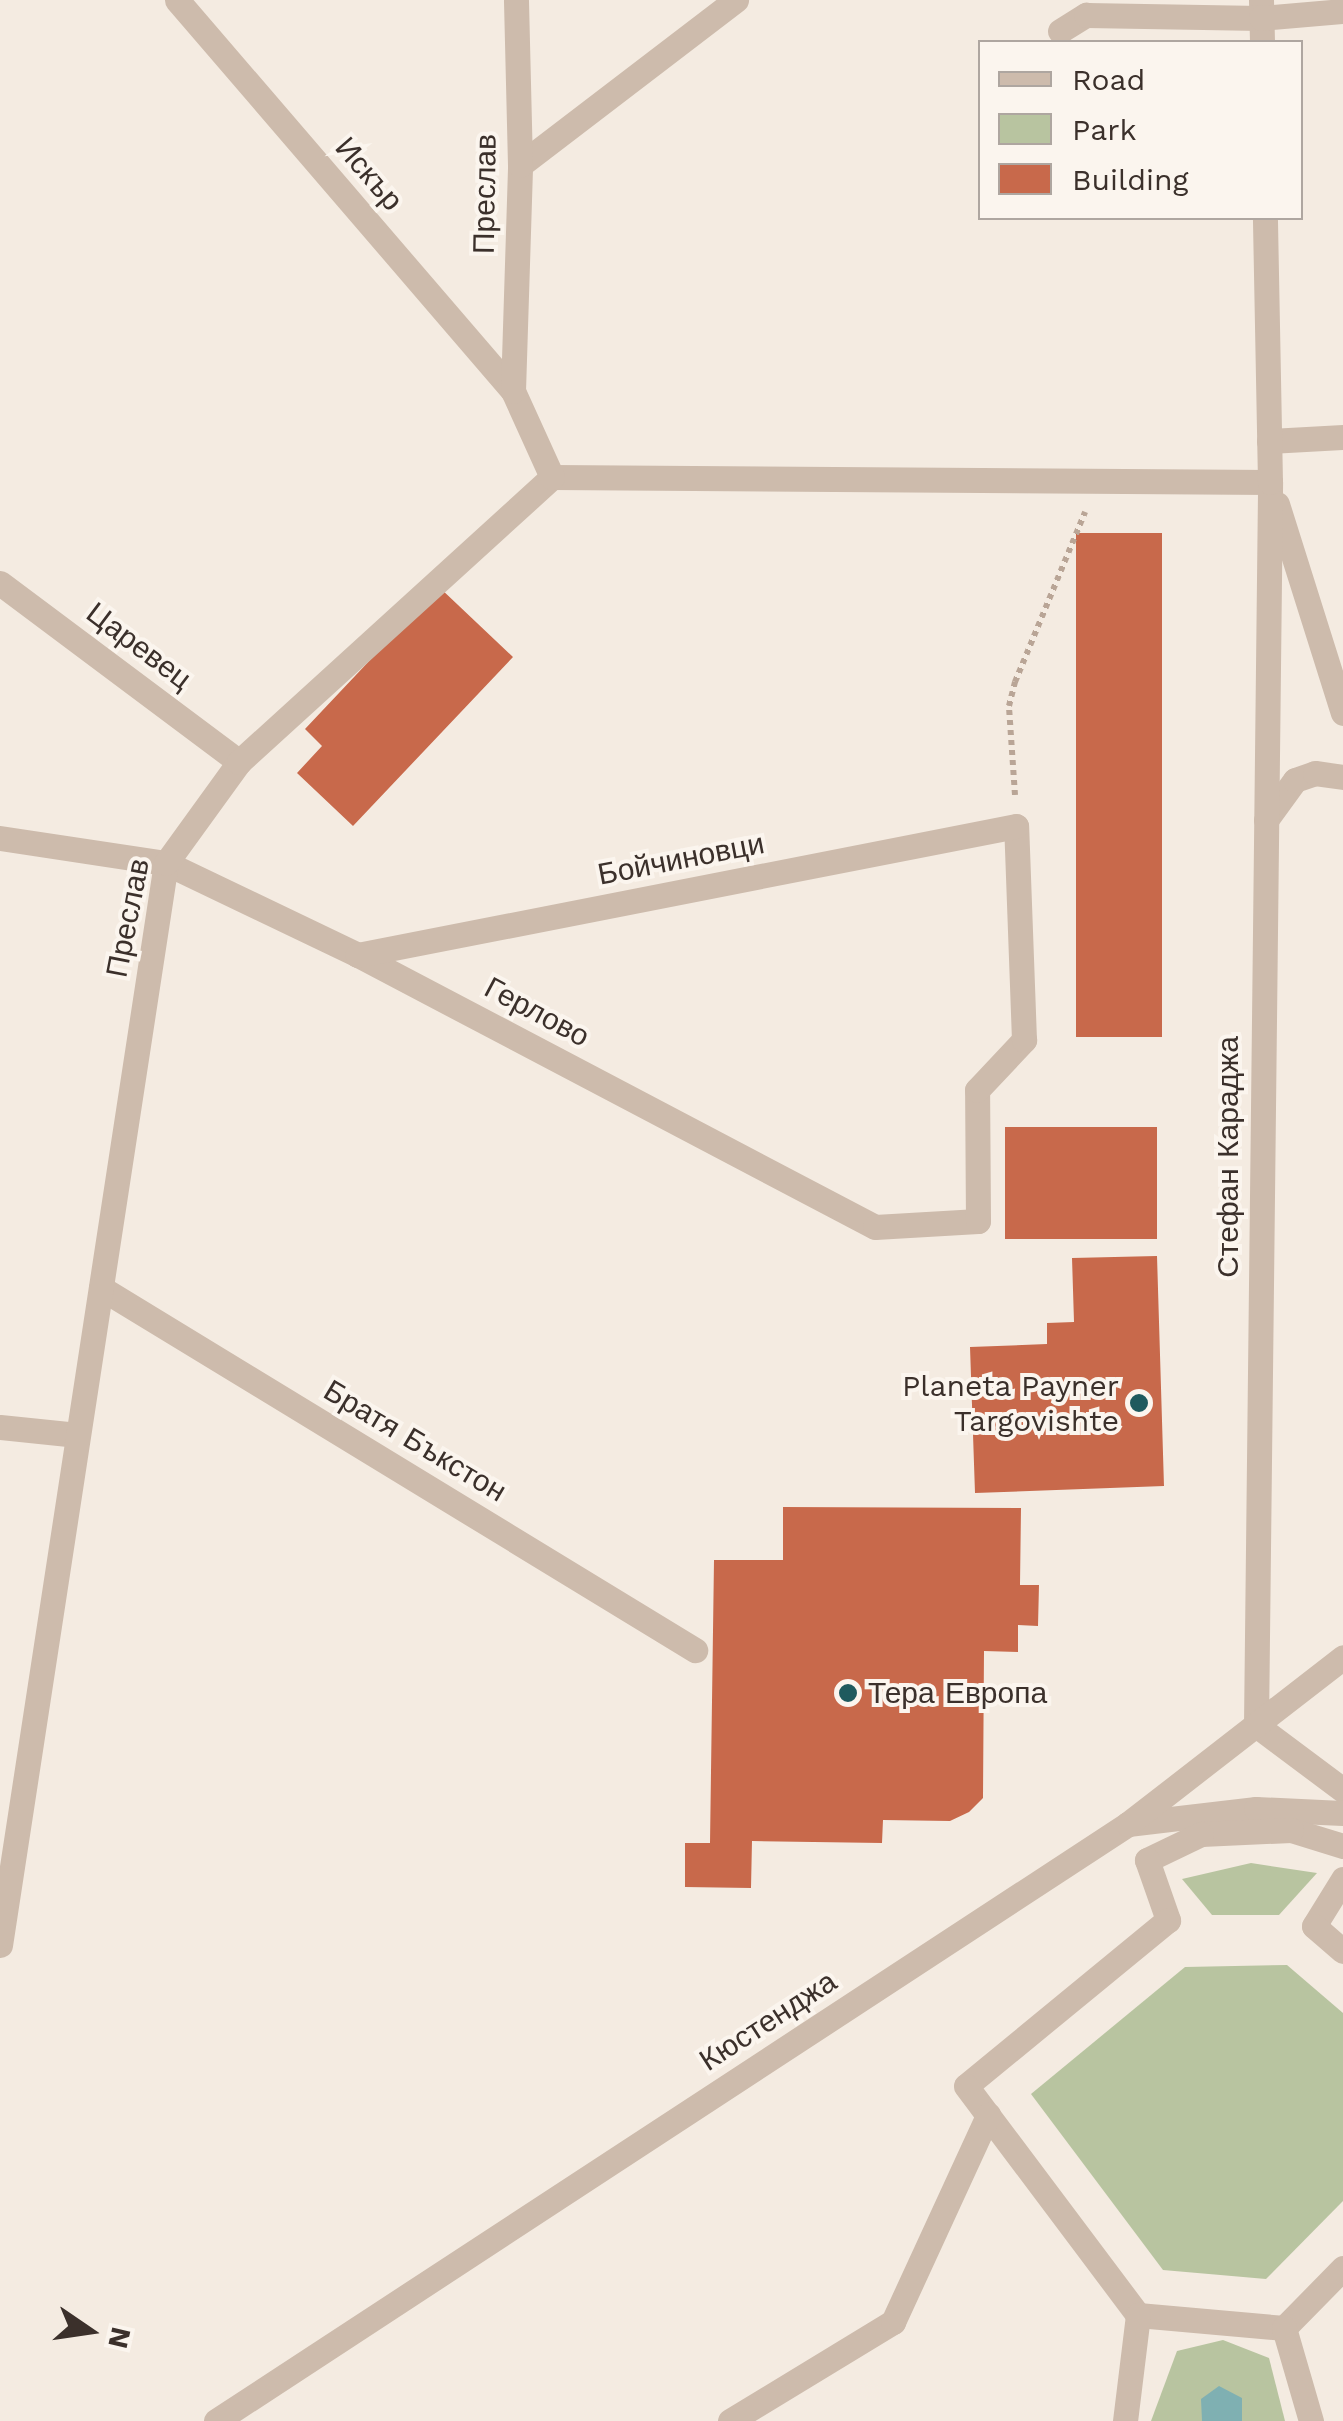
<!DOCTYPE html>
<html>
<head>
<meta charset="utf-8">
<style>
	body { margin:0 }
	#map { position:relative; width:1343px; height:2421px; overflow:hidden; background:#f4ebe1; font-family:"Work Sans",sans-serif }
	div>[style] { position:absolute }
	.green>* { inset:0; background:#b8c4a0 }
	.water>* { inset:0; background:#7fb0b2 }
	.building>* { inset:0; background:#c8694b; transform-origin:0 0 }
	.path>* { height:6px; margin-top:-3px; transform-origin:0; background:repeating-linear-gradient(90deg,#b9a596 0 5px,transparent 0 10px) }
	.minor>* { height:25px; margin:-12.5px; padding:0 12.5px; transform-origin:12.5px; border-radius:12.5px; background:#cdbbac }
	.dots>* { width:28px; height:28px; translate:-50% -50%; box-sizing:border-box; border:5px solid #fbf5ee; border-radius:50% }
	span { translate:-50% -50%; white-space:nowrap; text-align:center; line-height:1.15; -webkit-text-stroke:8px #fbf5ee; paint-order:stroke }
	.street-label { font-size:30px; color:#3b302b }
	.poi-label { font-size:30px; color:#3b302b }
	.right { translate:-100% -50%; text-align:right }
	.left { translate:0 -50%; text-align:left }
	.legend { position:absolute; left:978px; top:40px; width:325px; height:180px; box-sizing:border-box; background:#fbf5ee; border:2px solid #aea6a0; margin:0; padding:12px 18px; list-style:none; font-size:30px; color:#3b302b }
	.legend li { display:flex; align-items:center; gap:20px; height:50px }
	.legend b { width:50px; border:2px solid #aea6a0 }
	.north { position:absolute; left:40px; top:2281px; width:100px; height:100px; -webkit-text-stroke:8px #fbf5ee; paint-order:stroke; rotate:103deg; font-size:28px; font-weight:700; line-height:40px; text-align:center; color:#3b302b }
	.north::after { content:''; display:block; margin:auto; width:35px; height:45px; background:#3b302b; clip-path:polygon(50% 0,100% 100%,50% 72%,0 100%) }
</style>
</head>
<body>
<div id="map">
	<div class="green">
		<div style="clip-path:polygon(1251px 1863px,1317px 1873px,1279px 1915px,1212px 1915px,1182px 1879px)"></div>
		<div style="clip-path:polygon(1287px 1965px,1343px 2013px,1343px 2201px,1266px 2279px,1163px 2270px,1031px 2094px,1185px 1967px)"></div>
		<div style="clip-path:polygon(1223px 2340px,1269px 2358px,1285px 2421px,1151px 2421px,1177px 2351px)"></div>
	</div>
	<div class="water">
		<div style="clip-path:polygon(1219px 2386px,1242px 2398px,1242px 2421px,1202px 2421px,1201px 2399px)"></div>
	</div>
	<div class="building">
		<div style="left:1162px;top:533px;width:504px;height:86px;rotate:90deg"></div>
		<div style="clip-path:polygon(439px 587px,513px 657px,353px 826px,297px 773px,322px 746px,305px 729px)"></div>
		<div style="left:1005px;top:1127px;width:152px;height:112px"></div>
		<div style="clip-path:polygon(1157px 1256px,1164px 1486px,975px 1493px,970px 1347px,1047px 1344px,1047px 1323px,1074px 1322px,1072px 1258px)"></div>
		<div style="clip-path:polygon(783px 1507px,1021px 1508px,1020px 1585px,1039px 1585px,1038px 1626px,1018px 1625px,1018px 1652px,984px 1651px,983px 1798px,969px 1812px,950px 1821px,883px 1820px,882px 1843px,752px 1841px,751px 1888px,685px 1887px,685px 1843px,710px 1843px,714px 1560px,783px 1560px)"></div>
	</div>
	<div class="path">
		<div style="left:1015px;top:795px;width:89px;rotate:-93.9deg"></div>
		<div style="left:1009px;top:706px;width:25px;rotate:-76deg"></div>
		<div style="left:1015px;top:682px;width:184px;rotate:-67.6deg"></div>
	</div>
	<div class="minor">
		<div style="left:177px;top:0;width:516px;rotate:49.33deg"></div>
		<div style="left:1261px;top:0;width:42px;rotate:88.6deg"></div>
		<div style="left:1060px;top:31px;width:31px;rotate:-32deg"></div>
		<div style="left:1086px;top:15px;width:175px;rotate:1deg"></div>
		<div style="left:1261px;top:18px;width:82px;rotate:-4.9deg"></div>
		<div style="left:520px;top:165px;width:272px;rotate:-37.4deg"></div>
		<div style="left:1269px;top:441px;width:74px;rotate:-3.1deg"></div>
		<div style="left:552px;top:477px;width:718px;rotate:0.4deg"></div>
		<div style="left:1277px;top:504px;width:219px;rotate:72.5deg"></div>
		<div style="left:0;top:583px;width:299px;rotate:36.8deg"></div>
		<div style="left:1266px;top:820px;width:49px;rotate:-54.1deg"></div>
		<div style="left:1295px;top:780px;width:21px;rotate:-19deg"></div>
		<div style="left:1315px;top:773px;width:28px;rotate:8deg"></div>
		<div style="left:0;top:838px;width:168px;rotate:8.6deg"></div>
		<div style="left:166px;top:863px;width:213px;rotate:25.6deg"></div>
		<div style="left:358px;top:955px;width:584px;rotate:27.75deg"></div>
		<div style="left:875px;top:1227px;width:103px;rotate:-3.3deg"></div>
		<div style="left:978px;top:1221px;width:131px;rotate:-90.4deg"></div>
		<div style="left:977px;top:1090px;width:69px;rotate:-46.8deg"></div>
		<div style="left:1024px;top:1040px;width:214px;rotate:-92.1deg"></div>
		<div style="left:1016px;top:826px;width:671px;rotate:168.91deg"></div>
		<div style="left:101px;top:1288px;width:696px;rotate:31.36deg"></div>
		<div style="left:0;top:1427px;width:78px;rotate:5.9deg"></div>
		<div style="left:1256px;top:1725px;width:1243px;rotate:-89.35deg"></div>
		<div style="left:1270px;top:482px;width:264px;rotate:-91.1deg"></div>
		<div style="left:1256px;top:1725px;width:109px;rotate:36.8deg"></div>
		<div style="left:1128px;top:1824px;width:129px;rotate:-6.7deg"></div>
		<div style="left:1256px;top:1809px;width:87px;rotate:2.6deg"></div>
		<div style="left:1343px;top:1846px;width:54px;rotate:-162.9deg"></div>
		<div style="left:1291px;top:1830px;width:90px;rotate:177.5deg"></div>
		<div style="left:1201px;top:1834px;width:60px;rotate:154.3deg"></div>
		<div style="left:1147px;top:1860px;width:64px;rotate:70.7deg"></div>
		<div style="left:1168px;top:1920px;width:261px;rotate:140.6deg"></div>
		<div style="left:966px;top:2086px;width:286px;rotate:53.1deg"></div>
		<div style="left:1138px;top:2315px;width:147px;rotate:5.1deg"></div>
		<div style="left:1284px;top:2328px;width:84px;rotate:-45.5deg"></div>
		<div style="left:1343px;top:1879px;width:55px;rotate:121.7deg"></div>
		<div style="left:1314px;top:1926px;width:38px;rotate:41deg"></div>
		<div style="left:0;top:1945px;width:1095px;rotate:-81.28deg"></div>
		<div style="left:166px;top:863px;width:125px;rotate:-54.1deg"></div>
		<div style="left:239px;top:762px;width:423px;rotate:-42.3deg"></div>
		<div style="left:552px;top:477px;width:94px;rotate:-114.4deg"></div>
		<div style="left:513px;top:391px;width:226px;rotate:-88.2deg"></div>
		<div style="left:520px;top:165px;width:165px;rotate:-91.4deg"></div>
		<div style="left:1284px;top:2328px;width:97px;rotate:73.8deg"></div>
		<div style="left:216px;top:2421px;width:1090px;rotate:-33.21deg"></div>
		<div style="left:1128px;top:1824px;width:272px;rotate:-37.8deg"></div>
		<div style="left:730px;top:2421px;width:191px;rotate:-31.3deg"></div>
		<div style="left:893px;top:2322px;width:228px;rotate:-65.3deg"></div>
		<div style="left:1125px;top:2421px;width:107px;rotate:-83deg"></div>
	</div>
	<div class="dots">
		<div style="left:1139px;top:1403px;background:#1f5a5e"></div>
		<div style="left:848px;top:1693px;background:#1f5a5e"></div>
	</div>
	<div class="street-label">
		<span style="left:369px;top:174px;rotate:49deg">Искър</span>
		<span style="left:485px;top:194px;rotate:-89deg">Преслав</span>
		<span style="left:139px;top:646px;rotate:37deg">Царевец</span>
		<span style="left:681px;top:859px;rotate:-11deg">Бойчиновци</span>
		<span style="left:128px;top:918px;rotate:-79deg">Преслав</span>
		<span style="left:537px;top:1012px;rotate:28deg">Герлово</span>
		<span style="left:1228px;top:1157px;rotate:-90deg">Стефан Караджа</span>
		<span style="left:415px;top:1441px;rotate:31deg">Братя Бъкстон</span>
		<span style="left:768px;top:2021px;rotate:-33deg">Кюстенджа</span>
	</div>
	<div class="poi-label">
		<span class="right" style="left:1119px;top:1403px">Planeta Payner<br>Targovishte</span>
		<span class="left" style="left:868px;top:1693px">Тера Европа</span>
	</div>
	<ul class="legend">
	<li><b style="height:12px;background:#cdbbac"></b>Road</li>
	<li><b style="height:28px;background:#b8c4a0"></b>Park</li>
	<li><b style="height:28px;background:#c8694b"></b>Building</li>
	</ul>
	<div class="north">N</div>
</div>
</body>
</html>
